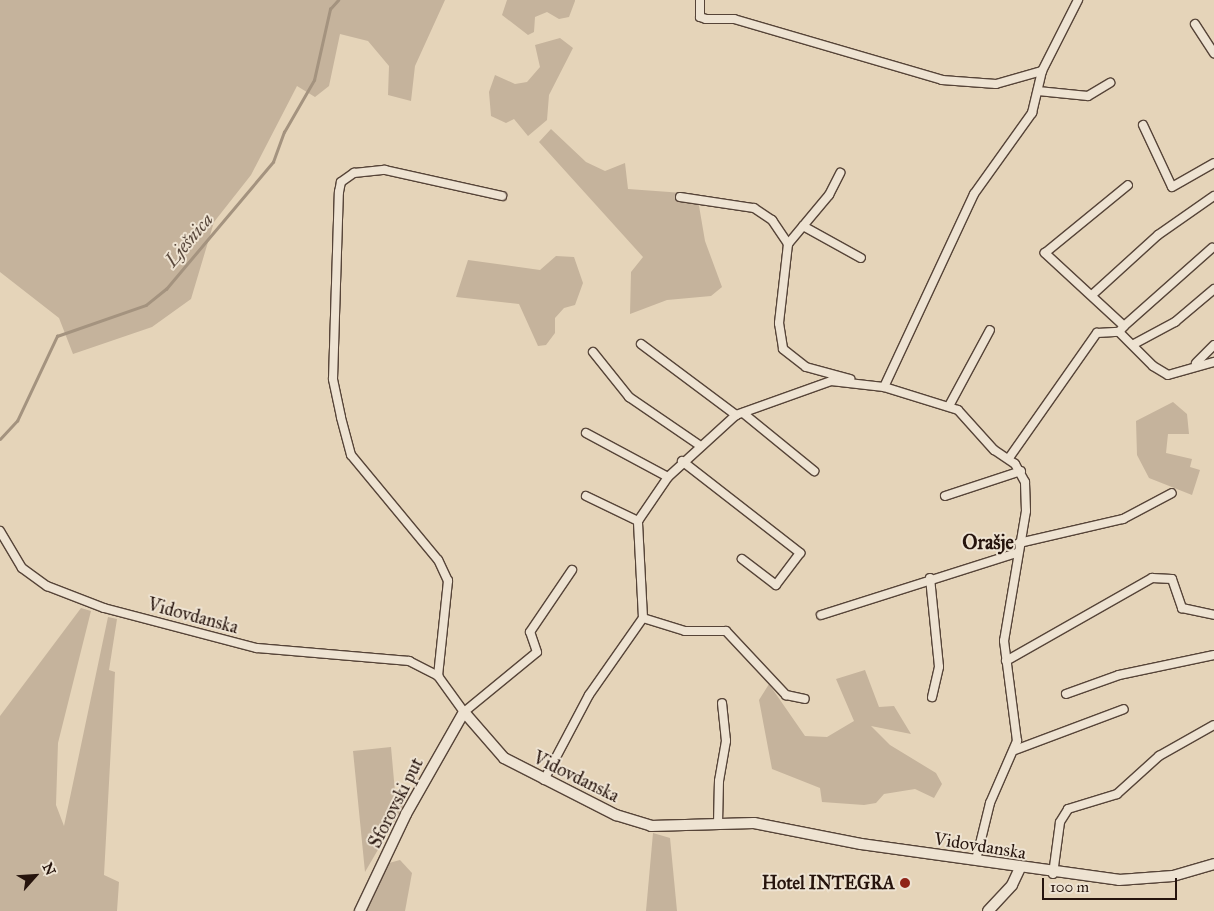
<!DOCTYPE html>
<html>
<head>
<meta charset="utf-8">
<style>
	body { margin:0 }
	#map { position:relative; width:1214px; height:911px; overflow:hidden; background:#e5d4b9; font-family:"IM FELL Great Primer",serif }
	div>[style] { position:absolute }
	.green>* { inset:0; background:#c5b39c }
	.stream>* { height:2.5px; margin:-1.25px; padding:0 1.25px; transform-origin:1.25px; border-radius:1.25px; background:#a4937f }
	.roads { filter:drop-shadow(1px 0 #564438) drop-shadow(-1px 0 #564438) drop-shadow(0 1px #564438) drop-shadow(0 -1px #564438) }
	.minor>* { height:8px; margin:-4px; padding:0 4px; transform-origin:4px; border-radius:4px; background:#eee3d2 }
	.tertiary>* { height:10px; margin:-5px; padding:0 5px; transform-origin:5px; border-radius:5px; background:#eee3d2 }
	.dots>* { width:14px; height:14px; translate:-50% -50%; box-sizing:border-box; border:2px solid #eee3d2; border-radius:50% }
	span { translate:-50% -50%; white-space:nowrap; text-align:center; line-height:1.15; -webkit-text-stroke:4px #eee3d2; paint-order:stroke }
	.street-label { font-size:18px; color:#26140d }
	.poi-label { font-size:18px; color:#26140d; font-weight:700 }
	.right { translate:-100% -50%; text-align:right }
	.water-label { font-size:19px; color:#58473b; font-style:italic }
	.quarter-label { font-size:20px; color:#26140d; font-weight:700 }
	.north { position:absolute; left:10px; top:851px; width:50px; height:50px; -webkit-text-stroke:4px #eee3d2; paint-order:stroke; rotate:64deg; font-size:14px; font-weight:700; line-height:20px; text-align:center; color:#26140d }
	.north::after { content:''; display:block; margin:auto; width:18px; height:22px; background:#26140d; clip-path:polygon(50% 0,100% 100%,50% 72%,0 100%) }
	.scale { position:absolute; left:1042px; top:878px; width:135px; height:22px; box-sizing:border-box; border:2px solid #26140d; border-top:0; padding-left:6px; font-size:15px; line-height:18px; white-space:nowrap; color:#26140d; -webkit-text-stroke:4px #eee3d2; paint-order:stroke }
</style>
</head>
<body>
<div id="map">
	<div class="green">
		<div style="clip-path:polygon(0 0,445px 0,415px 66px,411px 101px,388px 95px,389px 66px,368px 41px,340px 34px,329px 86px,315px 97px,297px 86px,251px 175px,214px 222px,191px 299px,152px 327px,73px 354px,59px 318px,0 272px)"></div>
		<div style="clip-path:polygon(507px 0,575px 0,575px 1px,569px 17px,559px 19px,547px 12px,535px 17px,534px 32px,528px 35px,502px 15px)"></div>
		<div style="clip-path:polygon(560px 38px,573px 48px,549px 95px,547px 120px,528px 136px,514px 119px,506px 123px,491px 116px,489px 92px,495px 75px,515px 84px,527px 82px,540px 67px,535px 45px)"></div>
		<div style="clip-path:polygon(551px 129px,586px 162px,605px 171px,625px 163px,628px 189px,697px 194px,705px 241px,722px 287px,711px 296px,667px 300px,630px 314px,631px 272px,643px 257px,539px 142px)"></div>
		<div style="clip-path:polygon(556px 256px,574px 257px,583px 283px,575px 305px,564px 308px,555px 318px,555px 333px,546px 345px,538px 346px,519px 304px,456px 297px,468px 260px,540px 270px)"></div>
		<div style="clip-path:polygon(1173px 402px,1187px 414px,1189px 434px,1168px 434px,1166px 453px,1192px 459px,1190px 467px,1200px 470px,1192px 495px,1149px 478px,1137px 455px,1136px 421px)"></div>
		<div style="clip-path:polygon(81px 608px,91px 611px,58px 743px,56px 805px,64px 826px,108px 617px,117px 619px,109px 670px,115px 672px,104px 875px,119px 882px,117px 911px,0 911px,0 716px)"></div>
		<div style="clip-path:polygon(865px 670px,879px 707px,894px 706px,911px 734px,871px 726px,890px 745px,936px 773px,942px 784px,934px 798px,915px 789px,884px 794px,876px 803px,864px 805px,822px 802px,820px 788px,772px 769px,759px 700px,769px 684px,805px 736px,827px 737px,854px 721px,836px 679px)"></div>
		<div style="clip-path:polygon(391px 747px,396px 803px,404px 805px,365px 872px,353px 751px)"></div>
		<div style="clip-path:polygon(653px 833px,670px 838px,677px 911px,646px 911px)"></div>
		<div style="clip-path:polygon(400px 860px,412px 873px,405px 911px,365px 911px,389px 863px)"></div>
	</div>
	<div class="stream">
		<div style="left:0;top:439px;width:25px;rotate:-47deg"></div>
		<div style="left:17px;top:421px;width:94px;rotate:-64.8deg"></div>
		<div style="left:57px;top:336px;width:94px;rotate:-19.2deg"></div>
		<div style="left:146px;top:305px;width:26px;rotate:-39deg"></div>
		<div style="left:166px;top:289px;width:166px;rotate:-49.9deg"></div>
		<div style="left:273px;top:162px;width:32px;rotate:-70deg"></div>
		<div style="left:284px;top:132px;width:60px;rotate:-60deg"></div>
		<div style="left:314px;top:80px;width:73px;rotate:-77.3deg"></div>
		<div style="left:330px;top:9px;width:12px;rotate:-48deg"></div>
	</div>
	<div class="roads">
		<div class="minor">
			<div style="left:700px;top:0;width:17px;rotate:90deg"></div>
			<div style="left:700px;top:17px;width:6px;rotate:18deg"></div>
			<div style="left:706px;top:19px;width:28px"></div>
			<div style="left:734px;top:19px;width:217px;rotate:16.3deg"></div>
			<div style="left:942px;top:80px;width:54px;rotate:4.2deg"></div>
			<div style="left:996px;top:84px;width:48px;rotate:-15.8deg"></div>
			<div style="left:1195px;top:24px;width:35px;rotate:57deg"></div>
			<div style="left:1038px;top:91px;width:50px;rotate:5.7deg"></div>
			<div style="left:1088px;top:96px;width:26px;rotate:-31deg"></div>
			<div style="left:1143px;top:125px;width:68px;rotate:64.9deg"></div>
			<div style="left:1172px;top:187px;width:48px;rotate:-29.7deg"></div>
			<div style="left:680px;top:197px;width:75px;rotate:8.5deg"></div>
			<div style="left:754px;top:208px;width:22px;rotate:34deg"></div>
			<div style="left:772px;top:220px;width:29px;rotate:56deg"></div>
			<div style="left:788px;top:244px;width:80px;rotate:96.5deg"></div>
			<div style="left:779px;top:323px;width:26px;rotate:81deg"></div>
			<div style="left:783px;top:349px;width:29px;rotate:38deg"></div>
			<div style="left:806px;top:367px;width:46px;rotate:15.3deg"></div>
			<div style="left:803px;top:226px;width:66px;rotate:28.9deg"></div>
			<div style="left:788px;top:244px;width:64px;rotate:-50.1deg"></div>
			<div style="left:829px;top:195px;width:25px;rotate:-63deg"></div>
			<div style="left:1092px;top:295px;width:89px;rotate:-42.3deg"></div>
			<div style="left:1158px;top:235px;width:68px;rotate:-34.9deg"></div>
			<div style="left:1124px;top:326px;width:118px;rotate:-41.6deg"></div>
			<div style="left:1119px;top:332px;width:8px;rotate:-50deg"></div>
			<div style="left:1124px;top:326px;width:108px;rotate:-137.3deg"></div>
			<div style="left:1045px;top:253px;width:107px;rotate:-39.3deg"></div>
			<div style="left:641px;top:344px;width:119px;rotate:36.8deg"></div>
			<div style="left:1134px;top:344px;width:47px;rotate:-28.2deg"></div>
			<div style="left:1175px;top:322px;width:51px;rotate:-40.2deg"></div>
			<div style="left:593px;top:352px;width:58px;rotate:51.3deg"></div>
			<div style="left:629px;top:397px;width:85px;rotate:34.4deg"></div>
			<div style="left:1196px;top:363px;width:25px;rotate:-45deg"></div>
			<div style="left:949px;top:406px;width:86px;rotate:-61.7deg"></div>
			<div style="left:743px;top:413px;width:92px;rotate:39.2deg"></div>
			<div style="left:586px;top:433px;width:93px;rotate:28.2deg"></div>
			<div style="left:1009px;top:458px;width:153px;rotate:-54.9deg"></div>
			<div style="left:1097px;top:333px;width:22px;rotate:-3deg"></div>
			<div style="left:1119px;top:332px;width:48px;rotate:45deg"></div>
			<div style="left:1153px;top:366px;width:17px;rotate:31deg"></div>
			<div style="left:1168px;top:375px;width:48px;rotate:-15.8deg"></div>
			<div style="left:682px;top:461px;width:150px;rotate:37.9deg"></div>
			<div style="left:800px;top:553px;width:40px;rotate:127deg"></div>
			<div style="left:776px;top:585px;width:43px;rotate:-142.6deg"></div>
			<div style="left:586px;top:496px;width:58px;rotate:25.7deg"></div>
			<div style="left:945px;top:496px;width:80px;rotate:-18.2deg"></div>
			<div style="left:0;top:531px;width:43px;rotate:59.3deg"></div>
			<div style="left:22px;top:568px;width:31px;rotate:36deg"></div>
			<div style="left:47px;top:586px;width:61px;rotate:21.1deg"></div>
			<div style="left:104px;top:608px;width:158px;rotate:14.7deg"></div>
			<div style="left:257px;top:648px;width:153px;rotate:4.9deg"></div>
			<div style="left:409px;top:661px;width:33px;rotate:27deg"></div>
			<div style="left:438px;top:676px;width:44px;rotate:54.2deg"></div>
			<div style="left:464px;top:712px;width:94px;rotate:-39.4deg"></div>
			<div style="left:537px;top:652px;width:21px;rotate:-109deg"></div>
			<div style="left:530px;top:632px;width:75px;rotate:-55.9deg"></div>
			<div style="left:1019px;top:543px;width:107px;rotate:-13deg"></div>
			<div style="left:1123px;top:519px;width:55px;rotate:-28deg"></div>
			<div style="left:930px;top:578px;width:89px;rotate:84.2deg"></div>
			<div style="left:939px;top:667px;width:31px;rotate:103deg"></div>
			<div style="left:821px;top:615px;width:206px;rotate:-17.6deg"></div>
			<div style="left:643px;top:618px;width:44px;rotate:17.2deg"></div>
			<div style="left:685px;top:631px;width:41px"></div>
			<div style="left:726px;top:631px;width:88px;rotate:46.8deg"></div>
			<div style="left:786px;top:695px;width:19px;rotate:12deg"></div>
			<div style="left:1006px;top:661px;width:168px;rotate:-29.6deg"></div>
			<div style="left:1152px;top:578px;width:20px;rotate:3deg"></div>
			<div style="left:1172px;top:579px;width:31px;rotate:71deg"></div>
			<div style="left:1182px;top:608px;width:33px;rotate:12deg"></div>
			<div style="left:438px;top:676px;width:96px;rotate:-84deg"></div>
			<div style="left:448px;top:581px;width:23px;rotate:-115deg"></div>
			<div style="left:438px;top:560px;width:136px;rotate:-129.6deg"></div>
			<div style="left:351px;top:455px;width:39px;rotate:-105deg"></div>
			<div style="left:341px;top:417px;width:39px;rotate:-102deg"></div>
			<div style="left:333px;top:379px;width:187px;rotate:-88.2deg"></div>
			<div style="left:339px;top:192px;width:10px;rotate:-79deg"></div>
			<div style="left:341px;top:182px;width:16px;rotate:-35deg"></div>
			<div style="left:354px;top:173px;width:31px;rotate:-6deg"></div>
			<div style="left:385px;top:170px;width:120px;rotate:12.5deg"></div>
			<div style="left:1066px;top:694px;width:56px;rotate:-19.7deg"></div>
			<div style="left:1119px;top:675px;width:97px;rotate:-11.9deg"></div>
			<div style="left:1015px;top:750px;width:116px;rotate:-20.6deg"></div>
			<div style="left:544px;top:780px;width:96px;rotate:-62.1deg"></div>
			<div style="left:589px;top:695px;width:94px;rotate:-55deg"></div>
			<div style="left:643px;top:618px;width:97px;rotate:-93deg"></div>
			<div style="left:638px;top:521px;width:53px;rotate:-55.7deg"></div>
			<div style="left:668px;top:477px;width:92px;rotate:-42.4deg"></div>
			<div style="left:736px;top:415px;width:101px;rotate:-19.7deg"></div>
			<div style="left:831px;top:381px;width:53px;rotate:6.5deg"></div>
			<div style="left:718px;top:824px;width:43px;rotate:-88.7deg"></div>
			<div style="left:719px;top:781px;width:41px;rotate:-80.1deg"></div>
			<div style="left:726px;top:741px;width:38px;rotate:-96deg"></div>
			<div style="left:976px;top:860px;width:59px;rotate:-76.2deg"></div>
			<div style="left:990px;top:803px;width:68px;rotate:-66.5deg"></div>
			<div style="left:1017px;top:741px;width:101px;rotate:-97.4deg"></div>
			<div style="left:1004px;top:641px;width:132px;rotate:-80.4deg"></div>
			<div style="left:1026px;top:511px;width:29px;rotate:-92deg"></div>
			<div style="left:1025px;top:482px;width:21px;rotate:-119deg"></div>
			<div style="left:1015px;top:464px;width:25px;rotate:-146deg"></div>
			<div style="left:994px;top:450px;width:54px;rotate:-132deg"></div>
			<div style="left:958px;top:410px;width:77px;rotate:-162.7deg"></div>
			<div style="left:884px;top:387px;width:213px;rotate:-65deg"></div>
			<div style="left:974px;top:194px;width:100px;rotate:-54.4deg"></div>
			<div style="left:1032px;top:113px;width:43px;rotate:-76.6deg"></div>
			<div style="left:1042px;top:71px;width:80px;rotate:-63.1deg"></div>
			<div style="left:1053px;top:874px;width:52px;rotate:-82.3deg"></div>
			<div style="left:1060px;top:822px;width:15px;rotate:-58deg"></div>
			<div style="left:1068px;top:809px;width:51px;rotate:-17deg"></div>
			<div style="left:1117px;top:794px;width:57px;rotate:-42.1deg"></div>
			<div style="left:1159px;top:756px;width:63px;rotate:-29.4deg"></div>
		</div>
		<div class="tertiary">
			<div style="left:360px;top:911px;width:107px;rotate:-64.6deg"></div>
			<div style="left:406px;top:814px;width:117px;rotate:-60.4deg"></div>
			<div style="left:464px;top:712px;width:61px;rotate:49deg"></div>
			<div style="left:504px;top:758px;width:126px;rotate:27deg"></div>
			<div style="left:616px;top:815px;width:37px;rotate:17deg"></div>
			<div style="left:651px;top:826px;width:103px;rotate:-1.7deg"></div>
			<div style="left:754px;top:823px;width:109px;rotate:11.1deg"></div>
			<div style="left:861px;top:844px;width:260px;rotate:7.9deg"></div>
			<div style="left:1119px;top:880px;width:54px;rotate:-4.2deg"></div>
			<div style="left:1173px;top:876px;width:43px;rotate:-16.3deg"></div>
			<div style="left:988px;top:911px;width:35px;rotate:-47deg"></div>
			<div style="left:1012px;top:885px;width:19px;rotate:-65deg"></div>
		</div>
	</div>
	<div class="dots">
		<div style="left:905px;top:883px;background:#8f2418"></div>
	</div>
	<div class="street-label">
		<span style="left:193px;top:616px;rotate:15deg">Vidovdanska</span>
		<span style="left:576px;top:777px;rotate:26deg">Vidovdanska</span>
		<span style="left:396px;top:803px;rotate:-63deg">Sforovski put</span>
		<span style="left:980px;top:846px;rotate:9deg">Vidovdanska</span>
	</div>
	<div class="poi-label">
		<span class="right" style="left:895px;top:883px">Hotel INTEGRA</span>
	</div>
	<div class="water-label">
		<span style="left:189px;top:240px;rotate:-50deg">Lješnica</span>
	</div>
	<div class="quarter-label">
		<span style="left:988px;top:542px">Orašje</span>
	</div>
	<div class="north">N</div>
	<div class="scale">100 m</div>
</div>
</body>
</html>
